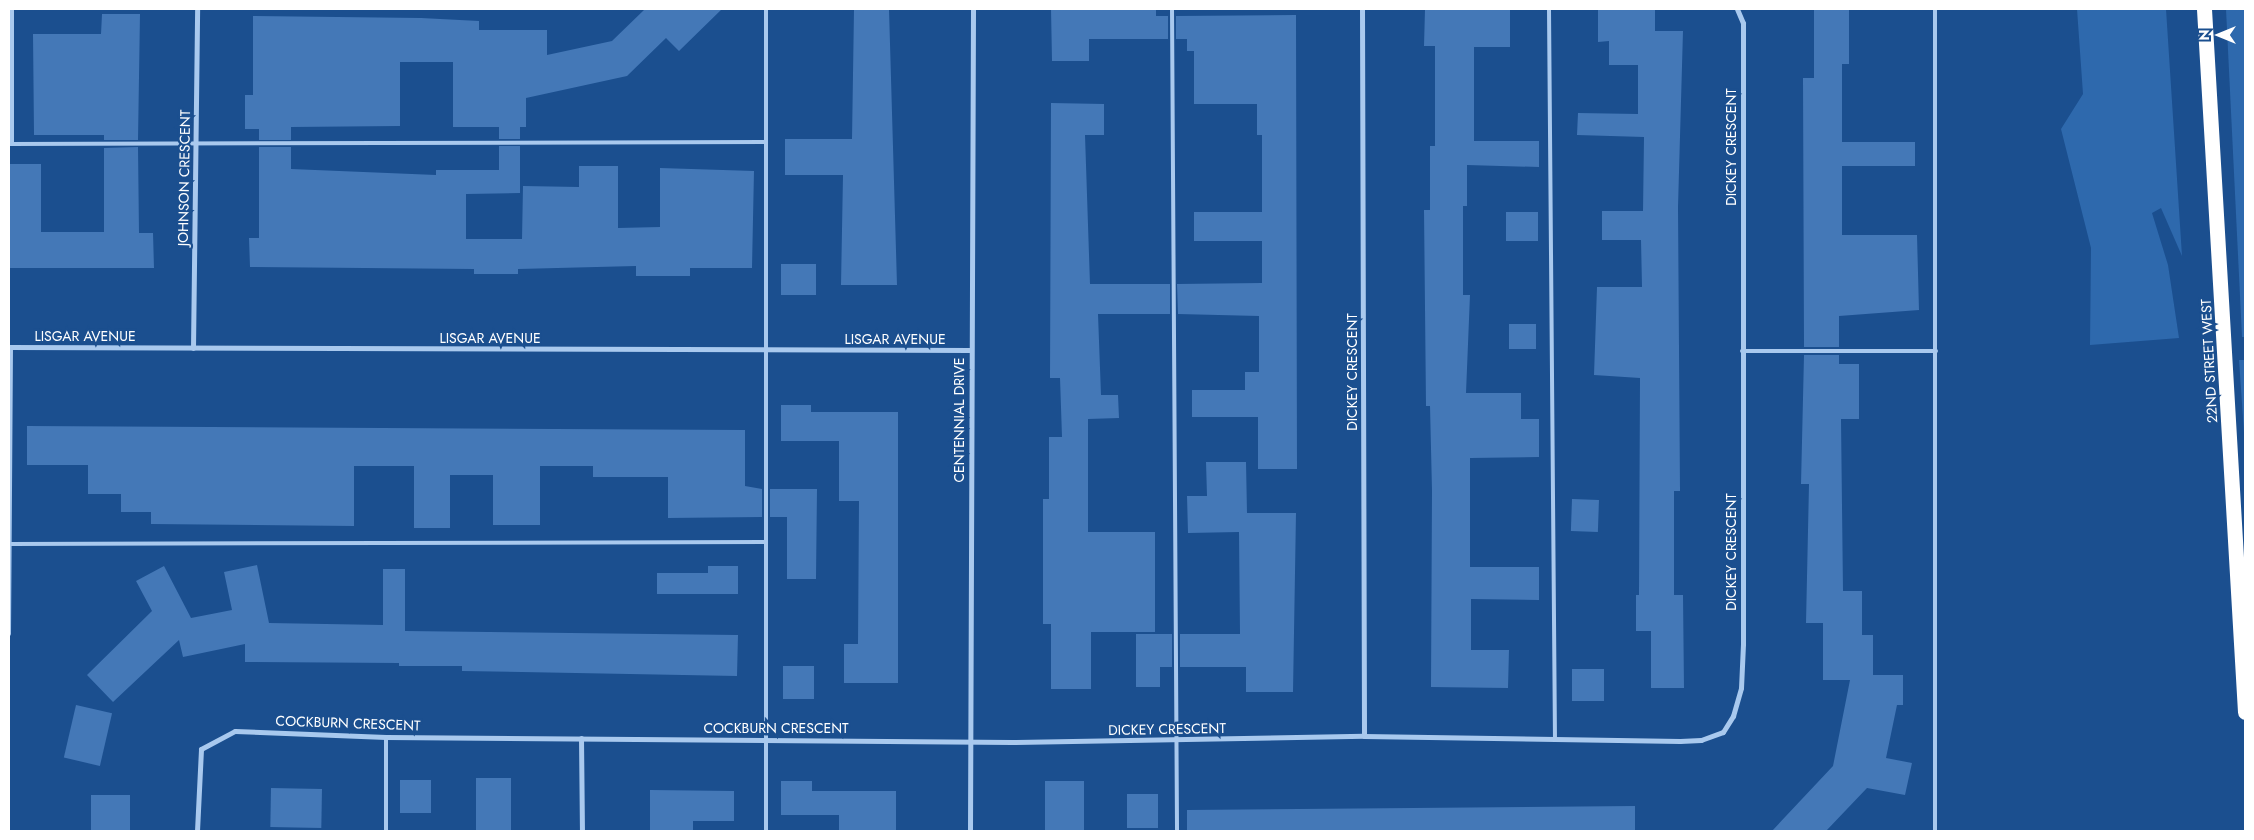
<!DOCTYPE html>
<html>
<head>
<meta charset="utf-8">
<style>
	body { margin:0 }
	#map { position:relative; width:2254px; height:840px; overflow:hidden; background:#1b4f8f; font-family:Jost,sans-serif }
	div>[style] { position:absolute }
	.green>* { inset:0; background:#2e69ad }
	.building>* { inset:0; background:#4478b7; transform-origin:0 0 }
	.lane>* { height:4px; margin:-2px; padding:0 2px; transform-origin:2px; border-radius:2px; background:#a9c9ee }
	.street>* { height:5px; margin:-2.5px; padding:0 2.5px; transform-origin:2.5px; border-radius:2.5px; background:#a9c9ee }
	.highway>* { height:15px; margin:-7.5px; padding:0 7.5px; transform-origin:7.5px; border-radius:7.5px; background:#fff }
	span { translate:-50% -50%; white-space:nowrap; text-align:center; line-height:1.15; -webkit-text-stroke:4.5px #1b4f8f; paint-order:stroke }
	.street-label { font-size:14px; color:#fff }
	.frame { position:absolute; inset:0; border:10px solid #fff; pointer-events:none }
	.north { position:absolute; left:2194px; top:10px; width:50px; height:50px; -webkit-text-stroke:4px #1b4f8f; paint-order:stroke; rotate:270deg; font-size:14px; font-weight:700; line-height:20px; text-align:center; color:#fff }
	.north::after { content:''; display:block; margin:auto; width:18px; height:22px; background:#fff; clip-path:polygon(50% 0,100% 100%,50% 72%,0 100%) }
</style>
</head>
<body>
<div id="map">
	<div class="green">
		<div style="clip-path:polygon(2077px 9px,2166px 9px,2182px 256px,2161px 208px,2152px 213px,2168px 265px,2179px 338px,2090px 345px,2091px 248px,2061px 129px,2083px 94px)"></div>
		<div style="clip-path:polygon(2226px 9px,2245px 9px,2245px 337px,2242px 337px)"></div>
		<div style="clip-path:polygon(2239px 360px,2245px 360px,2245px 447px)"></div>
	</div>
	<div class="building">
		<div style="clip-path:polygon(645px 9px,722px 9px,679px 51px,666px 38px,627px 76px,526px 98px,526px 127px,520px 127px,520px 139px,499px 139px,499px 127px,453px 127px,453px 62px,400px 62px,400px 126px,291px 127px,291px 140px,259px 140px,259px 129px,245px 129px,245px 95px,253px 95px,253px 16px,421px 18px,479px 21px,479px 30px,547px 30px,547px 55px,612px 41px)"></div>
		<div style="clip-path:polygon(854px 9px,889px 9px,897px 285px,841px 285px,843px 175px,785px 175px,785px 139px,852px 139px)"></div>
		<div style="clip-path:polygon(1051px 9px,1156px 9px,1156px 16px,1168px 16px,1168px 39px,1089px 39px,1089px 61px,1052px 61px)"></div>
		<div style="clip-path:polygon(1425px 9px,1510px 9px,1510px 47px,1474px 47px,1474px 141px,1539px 141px,1539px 167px,1467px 165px,1467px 206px,1463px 206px,1463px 295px,1470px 295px,1466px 393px,1521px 393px,1521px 419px,1539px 419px,1539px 457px,1470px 458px,1470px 567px,1539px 567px,1539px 600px,1471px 599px,1471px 650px,1509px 650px,1508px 688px,1431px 687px,1432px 491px,1430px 406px,1426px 406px,1424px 210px,1430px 210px,1430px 146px,1435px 146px,1435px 46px,1424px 46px)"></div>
		<div style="clip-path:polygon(1598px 9px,1655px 9px,1655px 31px,1683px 31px,1678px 207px,1680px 491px,1674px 491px,1674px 595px,1683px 595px,1684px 688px,1651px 688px,1651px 631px,1636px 631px,1636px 595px,1639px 595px,1640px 378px,1594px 375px,1597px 287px,1642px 287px,1641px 240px,1602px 240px,1602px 211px,1643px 211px,1644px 137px,1577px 135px,1578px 113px,1638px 114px,1638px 65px,1609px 65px,1609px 41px,1598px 42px)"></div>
		<div style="clip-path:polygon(1814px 9px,1849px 9px,1849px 64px,1842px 64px,1842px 142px,1915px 142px,1915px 166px,1842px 166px,1842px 235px,1917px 235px,1919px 310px,1839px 316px,1839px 347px,1804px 347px,1803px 78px,1814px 78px)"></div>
		<div style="clip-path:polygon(102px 14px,140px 14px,138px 140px,104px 140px,104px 135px,34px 135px,33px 34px,101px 34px)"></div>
		<div style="clip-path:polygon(1296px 15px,1297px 469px,1258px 469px,1258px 417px,1192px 417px,1192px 390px,1245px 390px,1245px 372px,1259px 372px,1259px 316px,1178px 314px,1177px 284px,1262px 283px,1262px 241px,1194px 241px,1194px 212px,1262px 212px,1262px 135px,1257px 135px,1257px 104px,1194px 104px,1194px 51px,1187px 51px,1187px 39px,1176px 39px,1176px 16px)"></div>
		<div style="clip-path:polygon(1051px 103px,1104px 104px,1104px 135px,1085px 135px,1090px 284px,1170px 284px,1170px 314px,1098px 314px,1101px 395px,1118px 395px,1119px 418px,1088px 419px,1088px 532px,1155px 532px,1155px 632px,1091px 632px,1091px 689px,1051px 689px,1051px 624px,1043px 624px,1043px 499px,1049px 499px,1049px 437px,1062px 437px,1060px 378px,1050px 378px)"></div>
		<div style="clip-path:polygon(499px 146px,520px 146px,520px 193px,466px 194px,466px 239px,522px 239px,523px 186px,579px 187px,579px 166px,618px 166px,618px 228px,660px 227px,660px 168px,754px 171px,752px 268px,690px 268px,690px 276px,636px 276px,636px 266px,518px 269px,518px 274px,474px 274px,474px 269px,250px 267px,249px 238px,259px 238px,259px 147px,291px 147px,291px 169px,436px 175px,436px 170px,499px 170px)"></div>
		<div style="clip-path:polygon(138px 147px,139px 233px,153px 233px,154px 268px,9px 268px,9px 164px,41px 164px,41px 232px,104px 232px,104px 148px)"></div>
		<div style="left:1506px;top:212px;width:32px;height:29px"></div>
		<div style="left:781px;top:264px;width:35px;height:31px"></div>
		<div style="left:1509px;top:324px;width:27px;height:25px"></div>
		<div style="clip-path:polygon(1804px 355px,1839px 355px,1839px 364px,1859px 364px,1859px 419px,1841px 419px,1843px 591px,1862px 591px,1862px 635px,1873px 635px,1873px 675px,1903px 675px,1903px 705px,1897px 705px,1886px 758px,1912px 763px,1905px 795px,1867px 788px,1826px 831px,1772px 831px,1833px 766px,1850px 680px,1823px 680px,1823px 623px,1806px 623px,1809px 484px,1801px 484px)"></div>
		<div style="clip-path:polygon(781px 405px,811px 405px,811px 412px,898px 412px,898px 683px,844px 683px,844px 644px,858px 644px,859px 501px,839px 501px,839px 441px,781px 441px)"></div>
		<div style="clip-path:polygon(27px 426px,745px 430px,745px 486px,762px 489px,762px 517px,668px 518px,668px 477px,593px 477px,593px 466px,540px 466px,540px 525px,493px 525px,493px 475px,450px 475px,450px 528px,414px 528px,414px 466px,354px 466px,354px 526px,151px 524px,151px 512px,121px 512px,121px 494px,88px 494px,88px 465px,27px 465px)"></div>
		<div style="clip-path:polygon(1206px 462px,1246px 462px,1247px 513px,1296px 513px,1293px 692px,1246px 692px,1246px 667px,1180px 667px,1180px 634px,1240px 634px,1239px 532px,1188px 533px,1187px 496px,1207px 496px)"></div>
		<div style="clip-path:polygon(770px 489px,817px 489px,816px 579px,787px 579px,787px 517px,770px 517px)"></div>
		<div style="left:1572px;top:499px;width:27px;height:32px;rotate:2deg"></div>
		<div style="clip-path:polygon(257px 565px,269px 623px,383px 625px,383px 569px,405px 569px,405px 631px,738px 635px,737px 676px,462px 671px,462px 666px,399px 666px,399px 663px,245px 662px,245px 644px,183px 657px,179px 640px,113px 702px,87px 675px,152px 611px,136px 581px,164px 566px,191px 618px,232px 610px,224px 572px)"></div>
		<div style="clip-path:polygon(708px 566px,738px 566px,738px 594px,657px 594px,657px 573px,708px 573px)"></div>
		<div style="clip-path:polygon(1136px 634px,1172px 634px,1172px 667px,1160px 667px,1160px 687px,1136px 687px)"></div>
		<div style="left:783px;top:666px;width:31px;height:33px"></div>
		<div style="left:1572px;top:669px;width:32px;height:32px"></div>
		<div style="left:76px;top:705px;width:37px;height:54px;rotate:13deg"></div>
		<div style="left:476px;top:778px;width:35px;height:53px"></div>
		<div style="left:400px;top:780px;width:31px;height:33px"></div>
		<div style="clip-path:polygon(781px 781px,812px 781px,812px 791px,896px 791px,896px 830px,839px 830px,839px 815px,781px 815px)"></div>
		<div style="left:1045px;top:781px;width:39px;height:50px"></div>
		<div style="left:271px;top:788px;width:51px;height:39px;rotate:1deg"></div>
		<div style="clip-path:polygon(650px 790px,734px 791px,734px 821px,693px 821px,693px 831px,650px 831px)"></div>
		<div style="left:1127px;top:794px;width:31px;height:34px"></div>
		<div style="left:91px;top:795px;width:39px;height:36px"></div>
		<div style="clip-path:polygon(1635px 806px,1635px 831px,1187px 831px,1187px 810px)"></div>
	</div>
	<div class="lane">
		<div style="left:12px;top:9px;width:135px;rotate:90deg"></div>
		<div style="left:1172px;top:9px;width:822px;rotate:89.65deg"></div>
		<div style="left:1549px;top:9px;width:728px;rotate:89.53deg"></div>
		<div style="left:9px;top:144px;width:757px;rotate:-0.15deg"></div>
		<div style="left:1742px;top:351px;width:194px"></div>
		<div style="left:10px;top:544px;width:755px;rotate:-0.15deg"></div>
		<div style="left:9px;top:634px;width:287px;rotate:-89.6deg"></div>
		<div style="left:386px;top:737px;width:94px;rotate:90deg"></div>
		<div style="left:766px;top:831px;width:822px;rotate:-90deg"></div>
		<div style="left:1935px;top:831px;width:822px;rotate:-90deg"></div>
	</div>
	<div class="street">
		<div style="left:1362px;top:9px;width:727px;rotate:89.84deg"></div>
		<div style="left:9px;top:347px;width:961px;rotate:0.18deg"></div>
		<div style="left:193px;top:348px;width:339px;rotate:-89.3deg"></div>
		<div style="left:581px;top:738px;width:93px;rotate:89.4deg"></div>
		<div style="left:197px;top:831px;width:82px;rotate:-87.2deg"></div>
		<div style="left:201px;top:749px;width:38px;rotate:-28deg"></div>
		<div style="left:235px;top:731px;width:151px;rotate:2.3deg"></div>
		<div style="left:386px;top:737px;width:626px;rotate:0.46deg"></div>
		<div style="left:1012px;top:742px;width:352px;rotate:-1deg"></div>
		<div style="left:1364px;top:736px;width:316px;rotate:0.9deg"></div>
		<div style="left:1680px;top:741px;width:21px;rotate:-3deg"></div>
		<div style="left:1701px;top:740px;width:23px;rotate:-20deg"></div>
		<div style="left:1723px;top:732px;width:19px;rotate:-58deg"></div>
		<div style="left:1733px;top:716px;width:29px;rotate:-74deg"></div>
		<div style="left:1741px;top:688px;width:44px;rotate:-87.4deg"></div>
		<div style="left:1743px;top:644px;width:621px;rotate:-90deg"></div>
		<div style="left:1743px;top:23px;width:15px;rotate:-113deg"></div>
		<div style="left:970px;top:831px;width:822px;rotate:-89.79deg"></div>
	</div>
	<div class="highway">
		<div style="left:2204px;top:9px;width:704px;rotate:86.66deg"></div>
	</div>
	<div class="street-label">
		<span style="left:1731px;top:147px;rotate:-90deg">DICKEY CRESCENT</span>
		<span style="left:184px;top:178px;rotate:-89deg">JOHNSON CRESCENT</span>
		<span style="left:85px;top:336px">LISGAR AVENUE</span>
		<span style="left:490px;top:338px">LISGAR AVENUE</span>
		<span style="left:895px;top:339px">LISGAR AVENUE</span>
		<span style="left:2209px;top:361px;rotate:-93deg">22ND STREET WEST</span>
		<span style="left:1352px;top:372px;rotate:-90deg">DICKEY CRESCENT</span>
		<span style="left:959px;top:420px;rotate:-90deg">CENTENNIAL DRIVE</span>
		<span style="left:1731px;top:552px;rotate:-90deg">DICKEY CRESCENT</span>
		<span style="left:348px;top:723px;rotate:2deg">COCKBURN CRESCENT</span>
		<span style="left:776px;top:728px">COCKBURN CRESCENT</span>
		<span style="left:1167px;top:729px;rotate:-1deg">DICKEY CRESCENT</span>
	</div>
	<div class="frame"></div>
	<div class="north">N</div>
</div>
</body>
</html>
